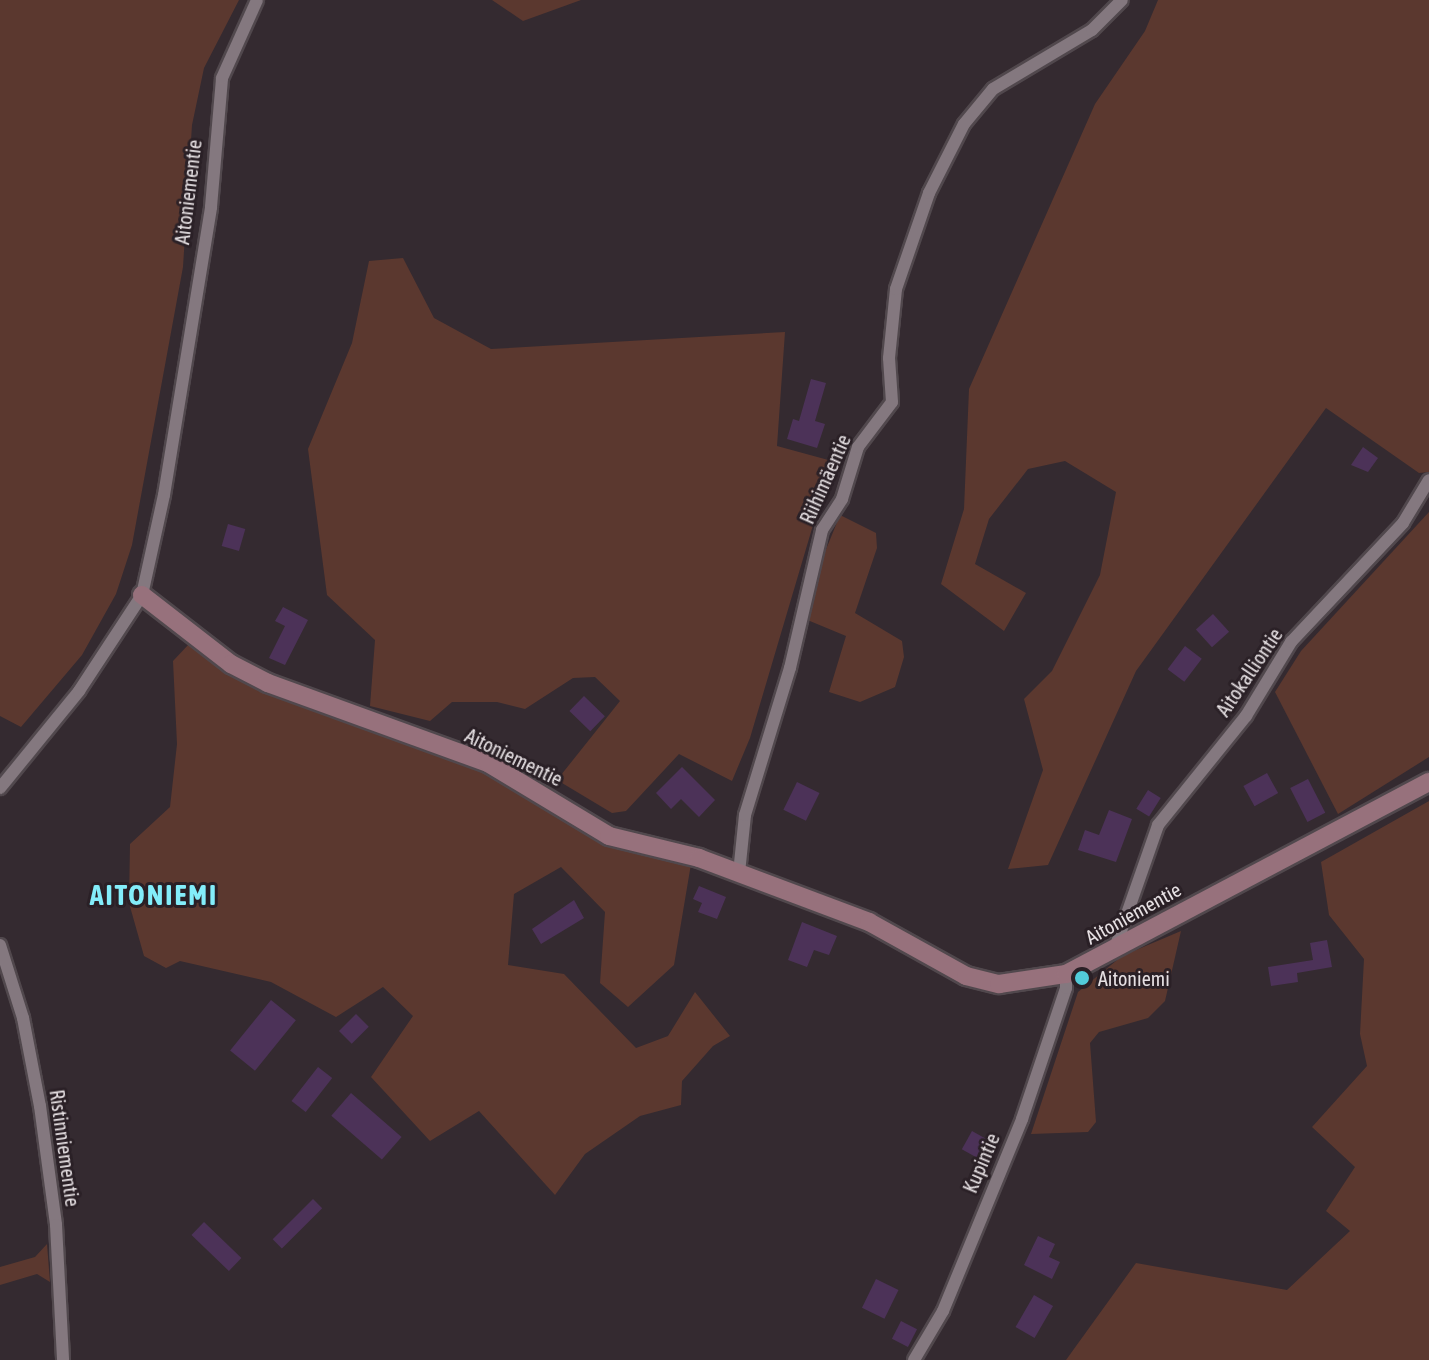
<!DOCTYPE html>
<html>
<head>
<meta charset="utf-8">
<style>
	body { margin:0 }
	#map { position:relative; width:1429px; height:1360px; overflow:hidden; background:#342a30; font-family:"Asap Condensed",sans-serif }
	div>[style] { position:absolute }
	.green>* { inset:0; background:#5b382f }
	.building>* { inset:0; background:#4c3258; transform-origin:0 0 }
	.roads { filter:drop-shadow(2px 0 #51484d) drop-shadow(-2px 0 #51484d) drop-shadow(0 2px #51484d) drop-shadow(0 -2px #51484d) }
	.street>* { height:12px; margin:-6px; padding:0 6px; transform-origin:6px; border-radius:6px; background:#84787f }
	.secondary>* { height:18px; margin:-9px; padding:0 9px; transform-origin:9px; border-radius:9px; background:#97717c }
	.dots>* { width:22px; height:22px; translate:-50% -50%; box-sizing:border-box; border:4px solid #2a2026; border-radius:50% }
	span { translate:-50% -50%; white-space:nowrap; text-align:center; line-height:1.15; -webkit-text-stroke:6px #2a2026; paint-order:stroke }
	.street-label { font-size:20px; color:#e6e0e3 }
	.poi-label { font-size:20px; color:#e6e0e3 }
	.left { translate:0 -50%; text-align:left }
	.district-label { font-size:28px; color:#83edfa; font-weight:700; letter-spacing:2px }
</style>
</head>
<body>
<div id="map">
	<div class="green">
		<div style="clip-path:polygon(0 0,239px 0,204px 68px,192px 125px,183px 267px,132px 545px,116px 594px,82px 655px,21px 727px,0 716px)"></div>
		<div style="clip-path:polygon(492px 0,581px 0,523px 21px)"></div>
		<div style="clip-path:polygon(1158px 0,1429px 0,1429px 472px,1419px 473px,1326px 408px,1136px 671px,1048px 865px,1008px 869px,1043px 770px,1024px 699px,1052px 671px,1100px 575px,1116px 492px,1065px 461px,1028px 469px,989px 519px,975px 564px,1026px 593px,1004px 631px,941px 584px,964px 509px,969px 389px,1095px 104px,1145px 31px)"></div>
		<div style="clip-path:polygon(403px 258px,434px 318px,491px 349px,785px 332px,777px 446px,832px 461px,750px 738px,732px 781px,679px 754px,626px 811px,612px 813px,557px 780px,620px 701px,595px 677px,573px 678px,525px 709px,497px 702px,452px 702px,430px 721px,370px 706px,375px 640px,327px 595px,308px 449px,352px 343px,369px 261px)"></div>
		<div style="clip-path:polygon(1429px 512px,1429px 757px,1338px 814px,1275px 692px,1301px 651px)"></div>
		<div style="clip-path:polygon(840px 515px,876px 533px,877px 548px,855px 613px,902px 641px,904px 657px,895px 687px,860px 702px,829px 692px,846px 636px,805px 619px,818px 569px)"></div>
		<div style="clip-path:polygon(189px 644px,270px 695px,486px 772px,623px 849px,691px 864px,674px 965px,628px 1007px,600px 983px,605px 912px,561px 867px,514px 894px,508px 965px,564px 974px,636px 1048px,668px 1036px,695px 992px,730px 1036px,713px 1046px,682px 1081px,681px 1105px,640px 1116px,585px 1154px,555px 1195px,479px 1111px,430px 1141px,371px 1077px,413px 1016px,383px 987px,336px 1017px,271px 982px,180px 961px,166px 968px,144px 956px,129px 903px,130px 844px,170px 807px,177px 744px,173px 661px)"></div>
		<div style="clip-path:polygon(1429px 801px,1429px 1360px,1066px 1360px,1136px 1263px,1287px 1290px,1350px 1231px,1326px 1211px,1355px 1167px,1312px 1127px,1367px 1066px,1360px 1034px,1364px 959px,1329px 915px,1321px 862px)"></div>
		<div style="clip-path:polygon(1181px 931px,1165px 1001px,1148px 1018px,1099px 1032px,1090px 1043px,1096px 1122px,1088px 1132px,1031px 1134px,1078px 992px,1122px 956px)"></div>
		<div style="clip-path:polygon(47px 1244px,50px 1282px,37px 1274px,0 1285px,0 1267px,35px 1257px)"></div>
	</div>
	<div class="building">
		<div style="clip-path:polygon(811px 379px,826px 383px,815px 421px,825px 424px,817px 448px,787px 439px,793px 419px,799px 421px)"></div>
		<div style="clip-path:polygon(1363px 447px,1378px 458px,1368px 472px,1351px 465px)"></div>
		<div style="left:228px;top:524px;width:18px;height:23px;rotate:16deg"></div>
		<div style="clip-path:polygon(283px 607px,308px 620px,285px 665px,269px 658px,285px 626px,275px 621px)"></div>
		<div style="left:1213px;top:614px;width:24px;height:23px;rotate:48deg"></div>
		<div style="left:1185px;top:646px;width:21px;height:29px;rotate:37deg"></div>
		<div style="left:584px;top:696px;width:29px;height:21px;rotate:44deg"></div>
		<div style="clip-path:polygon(682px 767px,715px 800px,699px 817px,681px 799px,671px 809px,656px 793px)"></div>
		<div style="left:1267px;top:773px;width:23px;height:27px;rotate:61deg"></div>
		<div style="left:1308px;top:779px;width:38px;height:20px;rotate:63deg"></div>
		<div style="left:797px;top:782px;width:25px;height:31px;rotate:26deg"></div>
		<div style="left:1148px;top:790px;width:15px;height:22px;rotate:32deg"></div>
		<div style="clip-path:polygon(1109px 810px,1132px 819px,1116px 862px,1078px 850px,1085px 830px,1099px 835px)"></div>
		<div style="clip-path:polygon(699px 886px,726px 897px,717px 919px,698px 912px,702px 903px,693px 899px)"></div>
		<div style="clip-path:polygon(574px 900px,584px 918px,541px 944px,532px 929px)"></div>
		<div style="clip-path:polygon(802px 922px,837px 936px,829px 955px,814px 950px,807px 967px,788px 960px)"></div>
		<div style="clip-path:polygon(1327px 940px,1332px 967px,1297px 973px,1298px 982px,1271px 986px,1268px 967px,1313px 960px,1310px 943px)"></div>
		<div style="left:271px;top:1000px;width:32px;height:65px;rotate:39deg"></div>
		<div style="left:356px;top:1014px;width:18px;height:24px;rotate:45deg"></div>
		<div style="left:318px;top:1067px;width:18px;height:43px;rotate:38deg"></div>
		<div style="left:351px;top:1093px;width:67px;height:30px;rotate:41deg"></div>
		<div style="left:972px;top:1131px;width:21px;height:21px;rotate:29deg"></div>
		<div style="left:313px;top:1199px;width:13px;height:57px;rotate:45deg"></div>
		<div style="left:204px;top:1222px;width:52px;height:18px;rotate:44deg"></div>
		<div style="clip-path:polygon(1038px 1236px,1055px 1244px,1049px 1257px,1060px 1262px,1052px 1279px,1024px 1265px)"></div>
		<div style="left:876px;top:1279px;width:25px;height:32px;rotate:26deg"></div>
		<div style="left:1034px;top:1295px;width:22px;height:37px;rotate:30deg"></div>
		<div style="left:901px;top:1321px;width:18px;height:20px;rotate:27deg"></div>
	</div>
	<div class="roads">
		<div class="street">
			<div style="left:0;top:788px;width:125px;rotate:-50.8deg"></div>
			<div style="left:79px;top:691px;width:115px;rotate:-56.7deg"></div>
			<div style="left:142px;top:595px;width:102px;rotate:-77.6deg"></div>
			<div style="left:164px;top:495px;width:292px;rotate:-80.7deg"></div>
			<div style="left:211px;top:207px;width:129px;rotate:-85.1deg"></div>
			<div style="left:222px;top:78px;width:85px;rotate:-65.8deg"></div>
			<div style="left:739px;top:873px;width:58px;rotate:-84.1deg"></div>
			<div style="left:745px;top:815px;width:154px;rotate:-73deg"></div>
			<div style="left:790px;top:668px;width:142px;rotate:-76.9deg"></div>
			<div style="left:822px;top:530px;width:37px;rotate:-57deg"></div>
			<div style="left:842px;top:499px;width:54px;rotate:-72.9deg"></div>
			<div style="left:858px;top:447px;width:56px;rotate:-52.9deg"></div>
			<div style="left:892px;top:402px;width:44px;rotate:-93.9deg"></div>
			<div style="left:889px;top:358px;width:69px;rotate:-84.2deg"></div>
			<div style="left:896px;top:289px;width:102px;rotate:-71deg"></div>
			<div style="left:929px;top:193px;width:77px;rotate:-63.1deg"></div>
			<div style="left:964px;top:124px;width:45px;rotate:-50.4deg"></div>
			<div style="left:993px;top:89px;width:115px;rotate:-30.8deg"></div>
			<div style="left:1092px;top:30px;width:42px;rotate:-45deg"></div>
			<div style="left:0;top:945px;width:77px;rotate:72.5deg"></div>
			<div style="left:23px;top:1018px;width:90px;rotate:79.1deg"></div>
			<div style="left:40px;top:1106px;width:120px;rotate:82.3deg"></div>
			<div style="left:56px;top:1225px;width:135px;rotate:87deg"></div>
			<div style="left:1115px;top:948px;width:130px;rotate:-70.7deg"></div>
			<div style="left:1158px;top:825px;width:140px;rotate:-51.1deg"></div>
			<div style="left:1246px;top:716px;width:87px;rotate:-58.7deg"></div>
			<div style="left:1291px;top:642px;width:163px;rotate:-46.7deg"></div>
			<div style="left:1403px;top:523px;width:50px;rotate:-58.8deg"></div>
			<div style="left:914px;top:1360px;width:57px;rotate:-59.4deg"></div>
			<div style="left:943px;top:1311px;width:208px;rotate:-67.6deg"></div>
			<div style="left:1022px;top:1119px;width:138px;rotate:-71.4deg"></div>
			<div style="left:1066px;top:988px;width:14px;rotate:-90deg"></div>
		</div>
		<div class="secondary">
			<div style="left:142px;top:595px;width:113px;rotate:37.8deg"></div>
			<div style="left:231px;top:664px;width:42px;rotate:27.2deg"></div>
			<div style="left:268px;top:683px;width:234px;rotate:20deg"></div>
			<div style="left:488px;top:763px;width:141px;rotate:31.1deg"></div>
			<div style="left:609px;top:836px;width:93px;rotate:13.7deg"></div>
			<div style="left:699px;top:858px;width:182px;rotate:20.6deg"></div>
			<div style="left:869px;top:922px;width:111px;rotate:29.1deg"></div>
			<div style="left:966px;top:976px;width:34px;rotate:14deg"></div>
			<div style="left:999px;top:984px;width:68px;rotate:-8.5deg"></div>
			<div style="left:1066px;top:974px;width:411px;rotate:-27.9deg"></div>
		</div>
	</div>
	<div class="dots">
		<div style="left:1082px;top:978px;background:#52cbd9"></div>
	</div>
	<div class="street-label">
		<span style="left:188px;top:192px;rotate:-83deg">Aitoniementie</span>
		<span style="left:825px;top:479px;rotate:-66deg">Riihimäentie</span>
		<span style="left:1249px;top:672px;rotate:-56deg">Aitokalliontie</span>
		<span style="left:514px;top:757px;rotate:26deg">Aitoniementie</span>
		<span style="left:1133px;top:913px;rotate:-29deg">Aitoniementie</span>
		<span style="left:65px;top:1148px;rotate:82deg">Ristinniementie</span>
		<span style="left:981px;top:1163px;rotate:-67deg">Kupintie</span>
	</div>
	<div class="poi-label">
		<span class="left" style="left:1098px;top:978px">Aitoniemi</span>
	</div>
	<div class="district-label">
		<span style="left:154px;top:895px">AITONIEMI</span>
	</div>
</div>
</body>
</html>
